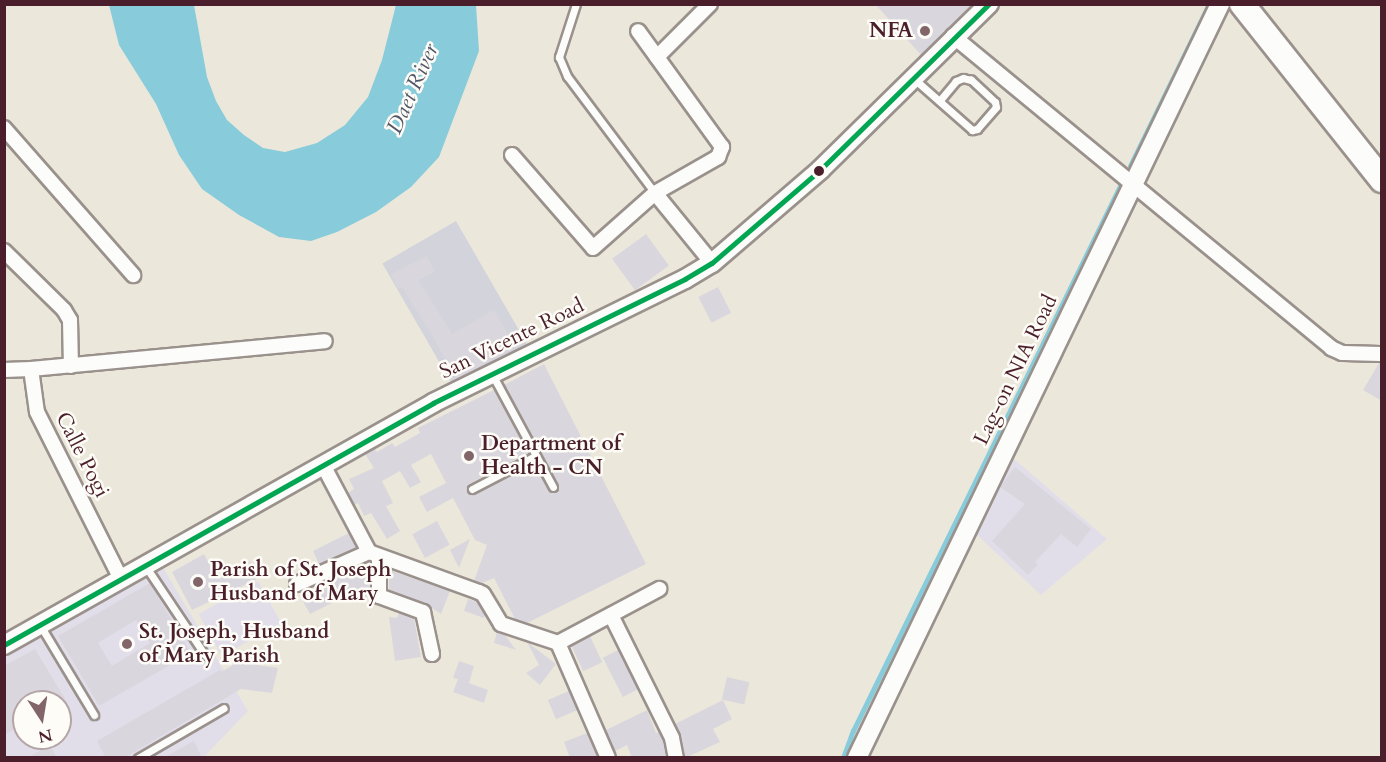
<!DOCTYPE html>
<html>
<head>
<meta charset="utf-8">
<style>
	body { margin:0 }
	#map { position:relative; width:1386px; height:762px; overflow:hidden; background:#ebe8db; font-family:Cardo,serif }
	div>[style] { position:absolute }
	.built>* { inset:0; background:#e1deea; transform-origin:0 0 }
	.industrial>* { inset:0; background:#d3d3dc; transform-origin:0 0 }
	.water>* { inset:0; background:#88cbdb }
	.stream>* { height:4.5px; margin:-2.25px; padding:0 2.25px; transform-origin:2.25px; border-radius:2.25px; background:#88cbdb }
	.building>* { inset:0; background:#dad6de; transform-origin:0 0 }
	.roads { filter:drop-shadow(2px 0 #9a918c) drop-shadow(-2px 0 #9a918c) drop-shadow(0 2px #9a918c) drop-shadow(0 -2px #9a918c) }
	.lane>* { height:7px; margin:-3.5px; padding:0 3.5px; transform-origin:3.5px; border-radius:3.5px; background:#fcfcfa }
	.street>* { height:14px; margin:-7px; padding:0 7px; transform-origin:7px; border-radius:7px; background:#fcfcfa }
	.secondary>* { height:18px; margin:-9px; padding:0 9px; transform-origin:9px; border-radius:9px; background:#fcfcfa }
	.highway>* { height:24px; margin:-12px; padding:0 12px; transform-origin:12px; border-radius:12px; background:#fcfcfa }
	.bus-1>* { height:4.5px; margin:-2.25px; padding:0 2.25px; transform-origin:2.25px; border-radius:2.25px; background:#00a651 }
	.dots>* { width:16px; height:16px; translate:-50% -50%; box-sizing:border-box; border:3px solid #fdfcf7; border-radius:50% }
	span { translate:-50% -50%; white-space:nowrap; text-align:center; line-height:1.15; -webkit-text-stroke:5px #fdfcf7; paint-order:stroke }
	.poi-label { font-size:21px; color:#4a1f2b; font-weight:700 }
	.right { translate:-100% -50%; text-align:right }
	.left { translate:0 -50%; text-align:left }
	.street-label { font-size:21px; color:#4a1f2b }
	.water-label { font-size:22px; color:#515769; font-style:italic }
	.frame { position:absolute; inset:0; border:6px solid #4a1f2b; pointer-events:none }
	.north { position:absolute; left:12px; top:690px; width:60px; height:60px; box-sizing:border-box; background:#fdfcf7; border:2px solid #b5a4a5; border-radius:50%; rotate:168deg; font-size:16px; font-weight:700; line-height:24px; text-align:center; color:#4a1f2b }
	.north::after { content:''; display:block; margin:auto; width:21px; height:27px; background:#826569; clip-path:polygon(50% 0,100% 100%,50% 72%,0 100%) }
</style>
</head>
<body>
<div id="map">
	<div class="built">
		<div style="clip-path:polygon(1012px 457px,1107px 539px,1041px 595px,975px 533px)"></div>
		<div style="clip-path:polygon(evenodd,161px 564px,248px 711px,204px 757px,5px 757px,4px 655px,161px 564px,24px 702px,60px 702px,60px 738px,24px 738px,24px 702px)"></div>
		<div style="left:258px;top:581px;width:48px;height:68px;rotate:61deg"></div>
	</div>
	<div class="industrial">
		<div style="left:456px;top:221px;width:142px;height:85px;rotate:60deg"></div>
	</div>
	<div class="water">
		<div style="clip-path:polygon(109px 5px,194px 5px,207px 77px,216px 101px,227px 120px,244px 135px,263px 148px,285px 152px,317px 143px,345px 125px,368px 97px,382px 60px,396px 5px,476px 5px,479px 51px,439px 157px,411px 187px,376px 212px,337px 232px,311px 241px,279px 237px,239px 215px,202px 189px,179px 155px,156px 104px,119px 45px)"></div>
	</div>
	<div class="stream">
		<div style="left:1130px;top:166px;width:180px;rotate:-64deg"></div>
		<div style="left:843px;top:758px;width:29px;rotate:-70deg"></div>
		<div style="left:853px;top:731px;width:607px;rotate:-63.9deg"></div>
	</div>
	<div class="building">
		<div style="clip-path:polygon(875px 4px,972px 4px,921px 55px)"></div>
		<div style="left:646px;top:234px;width:39px;height:42px;rotate:54deg"></div>
		<div style="clip-path:polygon(427px 256px,435px 272px,418px 280px,452px 334px,494px 310px,515px 347px,456px 379px,431px 333px,402px 287px,398px 289px,391px 274px)"></div>
		<div style="left:718px;top:287px;width:29px;height:22px;rotate:63deg"></div>
		<div style="clip-path:polygon(1379px 363px,1382px 363px,1382px 401px,1363px 390px)"></div>
		<div style="clip-path:polygon(544px 364px,646px 564px,527px 623px,515px 619px,494px 578px,482px 583px,474px 581px,487px 545px,475px 540px,453px 498px,427px 512px,419px 497px,446px 483px,431px 454px,411px 465px,421px 482px,410px 488px,400px 471px,382px 481px,393px 503px,386px 506px,400px 531px,387px 539px,371px 513px,364px 516px,358px 503px,354px 505px,348px 493px,354px 489px,349px 479px,374px 468px,365px 454px,375px 449px,377px 452px,392px 443px,395px 447px,420px 433px,418px 428px,494px 390px,528px 453px,469px 484px,467px 492px,475px 494px,534px 463px,548px 490px,556px 492px,558px 484px,504px 385px)"></div>
		<div style="clip-path:polygon(1015px 467px,1091px 529px,1077px 547px,1061px 534px,1035px 562px,1038px 564px,1028px 575px,992px 541px,1025px 504px,1000px 487px)"></div>
		<div style="left:437px;top:521px;width:27px;height:28px;rotate:62deg"></div>
		<div style="clip-path:polygon(349px 533px,357px 548px,319px 564px,313px 551px)"></div>
		<div style="clip-path:polygon(470px 539px,459px 568px,450px 550px)"></div>
		<div style="clip-path:polygon(204px 554px,217px 579px,250px 561px,259px 578px,192px 610px,172px 572px)"></div>
		<div style="clip-path:polygon(362px 565px,370px 580px,370px 594px,359px 601px,354px 592px,310px 614px,300px 596px)"></div>
		<div style="clip-path:polygon(389px 570px,450px 591px,441px 614px,426px 604px,389px 590px)"></div>
		<div style="clip-path:polygon(evenodd,150px 583px,191px 653px,99px 706px,58px 636px,150px 583px,136px 620px,150px 643px,112px 666px,98px 643px,136px 620px)"></div>
		<div style="clip-path:polygon(468px 599px,477px 602px,485px 614px,484px 618px,464px 611px)"></div>
		<div style="clip-path:polygon(399px 613px,414px 618px,421px 657px,395px 661px,389px 617px,397px 618px)"></div>
		<div style="clip-path:polygon(497px 632px,505px 635px,516px 650px,494px 643px)"></div>
		<div style="left:590px;top:636px;width:29px;height:21px;rotate:65deg"></div>
		<div style="clip-path:polygon(527px 642px,556px 664px,540px 685px,526px 673px,539px 665px)"></div>
		<div style="clip-path:polygon(35px 649px,67px 702px,24px 702px,24px 724px,4px 735px,4px 666px)"></div>
		<div style="left:618px;top:650px;width:44px;height:17px;rotate:63deg"></div>
		<div style="clip-path:polygon(459px 661px,474px 666px,469px 683px,488px 690px,484px 703px,453px 692px,458px 679px,453px 678px)"></div>
		<div style="clip-path:polygon(238px 662px,278px 668px,272px 693px,241px 689px,124px 758px,106px 758px,97px 741px,220px 670px,221px 672px)"></div>
		<div style="left:727px;top:677px;width:23px;height:23px;rotate:13deg"></div>
		<div style="left:569px;top:691px;width:21px;height:23px;rotate:67deg"></div>
		<div style="clip-path:polygon(723px 700px,732px 719px,713px 729px,720px 742px,685px 758px,681px 736px,675px 724px)"></div>
		<div style="clip-path:polygon(647px 710px,656px 733px,659px 732px,663px 741px,667px 758px,632px 758px,627px 745px,615px 751px,606px 730px)"></div>
		<div style="clip-path:polygon(587px 733px,598px 758px,570px 758px,564px 742px)"></div>
		<div style="clip-path:polygon(194px 741px,202px 758px,163px 758px)"></div>
		<div style="clip-path:polygon(50px 745px,57px 758px,27px 758px)"></div>
	</div>
	<div class="roads">
		<div class="lane">
			<div style="left:576px;top:4px;width:56px;rotate:107.8deg"></div>
			<div style="left:559px;top:57px;width:21px;rotate:67deg"></div>
			<div style="left:567px;top:76px;width:146px;rotate:53.1deg"></div>
			<div style="left:913px;top:78px;width:79px;rotate:41.4deg"></div>
			<div style="left:972px;top:130px;width:5px;rotate:-11deg"></div>
			<div style="left:977px;top:129px;width:29px;rotate:-49deg"></div>
			<div style="left:996px;top:107px;width:5px;rotate:-101deg"></div>
			<div style="left:995px;top:102px;width:33px;rotate:-137deg"></div>
			<div style="left:971px;top:80px;width:8px;rotate:-166deg"></div>
			<div style="left:963px;top:78px;width:8px;rotate:157deg"></div>
			<div style="left:956px;top:81px;width:26px;rotate:130deg"></div>
			<div style="left:493px;top:376px;width:126px;rotate:61.6deg"></div>
			<div style="left:472px;top:489px;width:71px;rotate:-27.6deg"></div>
			<div style="left:146px;top:567px;width:106px;rotate:56.2deg"></div>
			<div style="left:40px;top:625px;width:105px;rotate:59deg"></div>
			<div style="left:138px;top:758px;width:99px;rotate:-30.2deg"></div>
		</div>
		<div class="street">
			<div style="left:953px;top:36px;width:490px;rotate:39.5deg"></div>
			<div style="left:1331px;top:348px;width:12px;rotate:24deg"></div>
			<div style="left:1342px;top:353px;width:40px;rotate:1.4deg"></div>
			<div style="left:657px;top:57px;width:75px;rotate:-45deg"></div>
			<div style="left:4px;top:128px;width:196px;rotate:48.7deg"></div>
			<div style="left:512px;top:155px;width:123px;rotate:48.9deg"></div>
			<div style="left:593px;top:248px;width:83px;rotate:-41.6deg"></div>
			<div style="left:655px;top:193px;width:73px;rotate:-29.7deg"></div>
			<div style="left:718px;top:157px;width:11px;rotate:-68deg"></div>
			<div style="left:722px;top:147px;width:143px;rotate:-125.9deg"></div>
			<div style="left:655px;top:193px;width:90px;rotate:50.8deg"></div>
			<div style="left:4px;top:251px;width:84px;rotate:44.5deg"></div>
			<div style="left:64px;top:310px;width:12px;rotate:59deg"></div>
			<div style="left:70px;top:320px;width:46px;rotate:88.8deg"></div>
			<div style="left:31px;top:369px;width:295px;rotate:-5.4deg"></div>
			<div style="left:4px;top:370px;width:27px;rotate:-2deg"></div>
			<div style="left:31px;top:369px;width:43px;rotate:82.1deg"></div>
			<div style="left:37px;top:412px;width:187px;rotate:63.3deg"></div>
			<div style="left:323px;top:465px;width:98px;rotate:62.1deg"></div>
			<div style="left:369px;top:552px;width:117px;rotate:20deg"></div>
			<div style="left:479px;top:592px;width:4px;rotate:27deg"></div>
			<div style="left:483px;top:594px;width:35px;rotate:59deg"></div>
			<div style="left:501px;top:624px;width:60px;rotate:18.4deg"></div>
			<div style="left:558px;top:643px;width:125px;rotate:66.5deg"></div>
			<div style="left:379px;top:557px;width:39px;rotate:90deg"></div>
			<div style="left:379px;top:596px;width:47px;rotate:20deg"></div>
			<div style="left:423px;top:612px;width:43px;rotate:77.9deg"></div>
			<div style="left:297px;top:584px;width:79px;rotate:-24deg"></div>
			<div style="left:611px;top:615px;width:137px;rotate:63.6deg"></div>
			<div style="left:672px;top:738px;width:20px;rotate:79deg"></div>
			<div style="left:558px;top:643px;width:115px;rotate:-28.1deg"></div>
		</div>
		<div class="secondary">
			<div style="left:4px;top:645px;width:493px;rotate:-29.4deg"></div>
			<div style="left:433px;top:403px;width:281px;rotate:-26.2deg"></div>
			<div style="left:685px;top:279px;width:31px;rotate:-31deg"></div>
			<div style="left:712px;top:263px;width:143px;rotate:-40.7deg"></div>
			<div style="left:820px;top:170px;width:237px;rotate:-44.5deg"></div>
			<div style="left:857px;top:758px;width:837px;rotate:-64.29deg"></div>
		</div>
		<div class="highway">
			<div style="left:1242px;top:4px;width:225px;rotate:51.5deg"></div>
		</div>
	</div>
	<div class="bus-1">
		<div style="left:4px;top:645px;width:493px;rotate:-29.4deg"></div>
		<div style="left:433px;top:403px;width:281px;rotate:-26.2deg"></div>
		<div style="left:685px;top:279px;width:31px;rotate:-31deg"></div>
		<div style="left:712px;top:263px;width:143px;rotate:-40.7deg"></div>
		<div style="left:820px;top:170px;width:237px;rotate:-44.5deg"></div>
	</div>
	<div class="dots">
		<div style="left:925px;top:31px;background:#826569"></div>
		<div style="left:819px;top:171px;background:#4a1f2b"></div>
		<div style="left:469px;top:456px;background:#826569"></div>
		<div style="left:198px;top:582px;background:#826569"></div>
		<div style="left:127px;top:644px;background:#826569"></div>
	</div>
	<div class="poi-label">
		<span class="right" style="left:913px;top:31px">NFA</span>
		<span class="left" style="left:481px;top:456px">Department of<br>Health - CN</span>
		<span class="left" style="left:210px;top:582px">Parish of St. Joseph<br>Husband of Mary</span>
		<span class="left" style="left:139px;top:644px">St. Joseph, Husband<br>of Mary Parish</span>
	</div>
	<div class="street-label">
		<span style="left:512px;top:339px;rotate:-26deg">San Vicente Road</span>
		<span style="left:1016px;top:370px;rotate:-64deg">Lag-on NIA Road</span>
		<span style="left:82px;top:455px;rotate:63deg">Calle Pogi</span>
	</div>
	<div class="water-label">
		<span style="left:413px;top:89px;rotate:-66deg">Daet River</span>
	</div>
	<div class="frame"></div>
	<div class="north">N</div>
</div>
</body>
</html>
